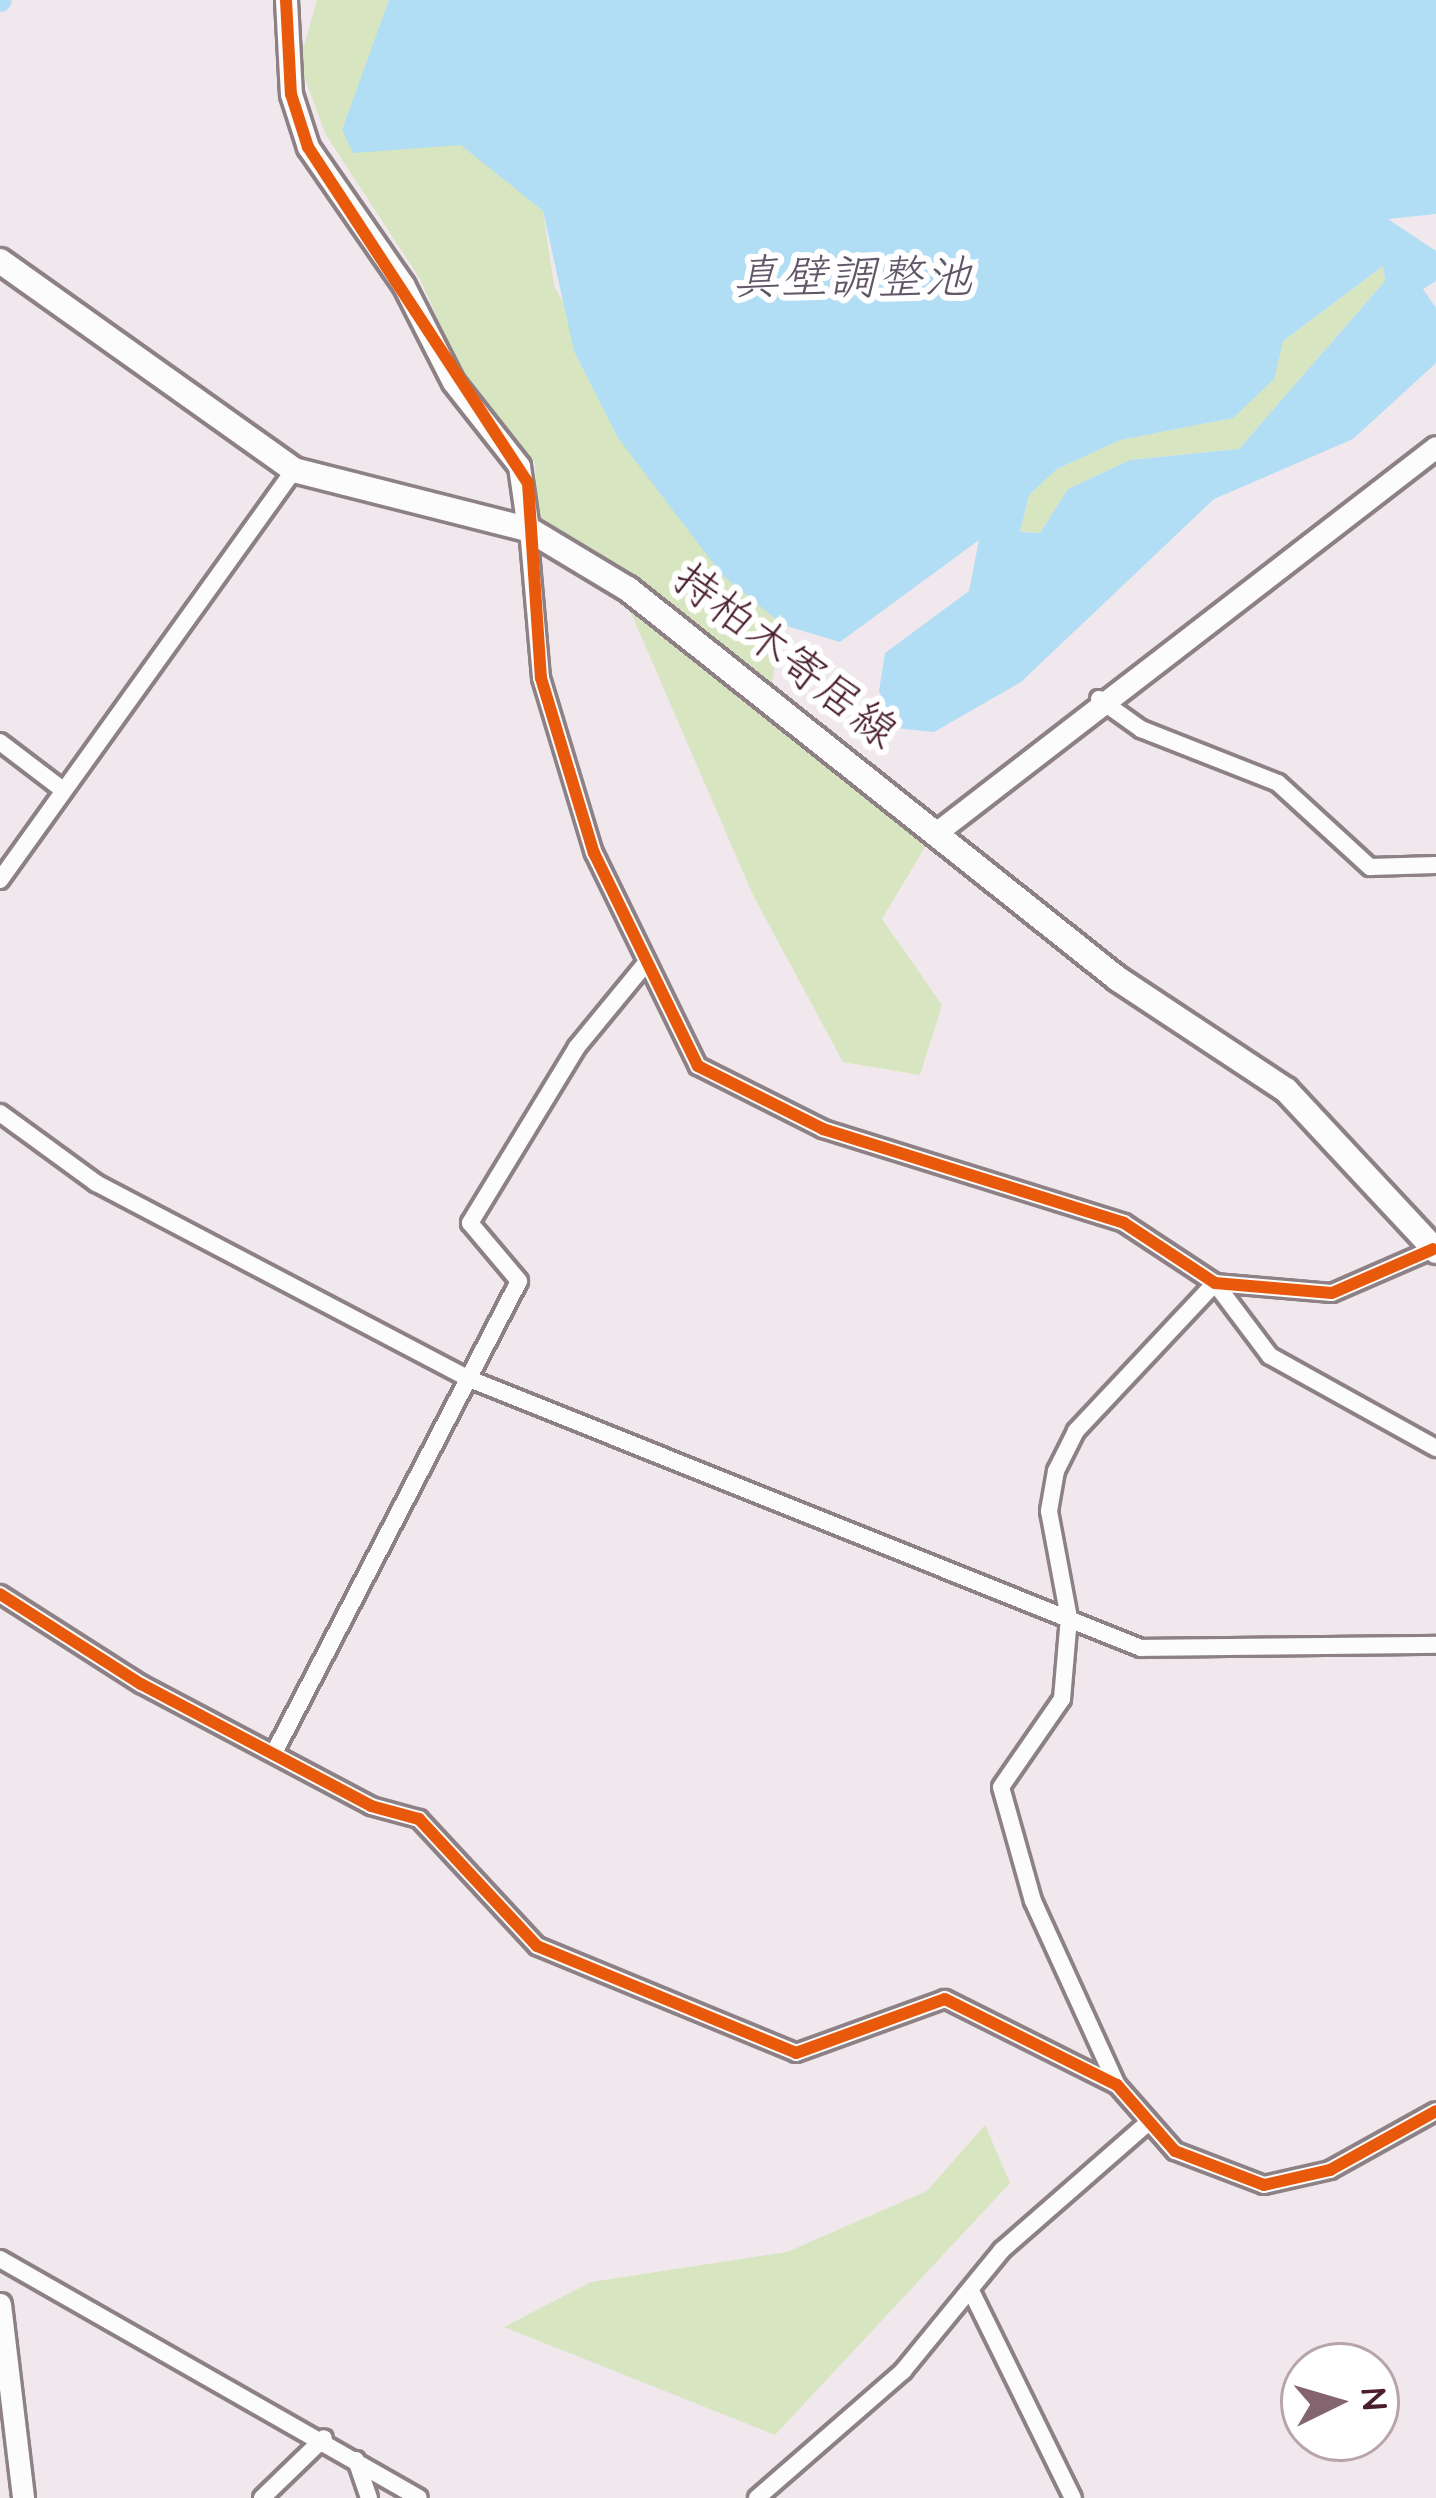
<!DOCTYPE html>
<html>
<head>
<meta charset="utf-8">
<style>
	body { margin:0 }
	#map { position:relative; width:1436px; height:2498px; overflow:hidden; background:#f0e8ed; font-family:"Architects Daughter","Klee One",sans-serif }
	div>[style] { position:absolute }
	.green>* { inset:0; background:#d7e5c0 }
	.water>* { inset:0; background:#b1def5 }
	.canal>* { height:21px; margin:-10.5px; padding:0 10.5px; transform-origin:10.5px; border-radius:10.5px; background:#b1def5 }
	.roads { filter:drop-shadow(3px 0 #8d8186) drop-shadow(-3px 0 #8d8186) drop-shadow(0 3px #8d8186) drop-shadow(0 -3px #8d8186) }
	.minor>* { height:16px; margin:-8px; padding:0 8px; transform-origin:8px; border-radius:8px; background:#fdfcfc }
	.tertiary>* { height:21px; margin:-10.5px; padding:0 10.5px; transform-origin:10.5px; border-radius:10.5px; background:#fdfcfc }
	.secondary>* { height:24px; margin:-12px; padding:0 12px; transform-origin:12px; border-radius:12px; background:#fdfcfc }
	.cycleway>* { height:12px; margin:-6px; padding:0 6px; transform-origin:6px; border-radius:6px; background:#e8590c }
	span { translate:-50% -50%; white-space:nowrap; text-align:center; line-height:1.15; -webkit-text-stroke:12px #fff; paint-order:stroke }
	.street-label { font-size:45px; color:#4a1f2b }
	.water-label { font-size:48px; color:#615768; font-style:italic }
	.north { position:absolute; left:1280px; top:2342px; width:120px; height:120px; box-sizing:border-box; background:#fff; border:3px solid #b7a5aa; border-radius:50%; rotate:85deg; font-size:33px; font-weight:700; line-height:48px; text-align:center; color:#4a1f2b }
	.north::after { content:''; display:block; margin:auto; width:42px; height:54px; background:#84656f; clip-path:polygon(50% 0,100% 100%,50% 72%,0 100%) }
</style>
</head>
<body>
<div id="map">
	<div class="green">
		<div style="clip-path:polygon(317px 0,389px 0,370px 59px,543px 211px,554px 286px,697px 537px,722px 575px,783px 625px,767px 708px,925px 847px,882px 919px,942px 1005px,920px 1075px,843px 1062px,753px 895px,619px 585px,538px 523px,535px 463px,463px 376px,420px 279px,326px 135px,299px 63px)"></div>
		<div style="clip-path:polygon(1383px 266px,1385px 281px,1239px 449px,1130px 460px,1068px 489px,1040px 533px,1020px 532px,1029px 495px,1057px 469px,1120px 440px,1233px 418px,1283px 341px)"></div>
		<div style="clip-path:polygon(985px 2125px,1010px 2183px,775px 2435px,504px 2327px,591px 2282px,787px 2252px,927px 2191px)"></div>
	</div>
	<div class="water">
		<div style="clip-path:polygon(evenodd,389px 0,1436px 0,1436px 214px,1388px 219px,1436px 251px,1436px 281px,1423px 289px,1436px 308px,1436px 363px,1353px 439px,1214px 499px,1021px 682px,934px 732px,895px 728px,879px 691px,885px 653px,969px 591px,979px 540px,840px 642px,783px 625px,722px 575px,618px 438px,574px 351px,543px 211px,461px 145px,353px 153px,342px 130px,389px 0,1383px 266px,1385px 281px,1239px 449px,1130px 460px,1068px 489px,1040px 533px,1020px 532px,1029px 495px,1057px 469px,1120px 440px,1233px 418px,1274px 379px,1283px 341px,1383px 266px)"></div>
	</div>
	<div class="canal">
		<div style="left:0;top:1px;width:1px;rotate:-45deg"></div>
	</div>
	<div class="roads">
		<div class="minor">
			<div style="left:528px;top:529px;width:150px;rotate:85deg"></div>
			<div style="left:541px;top:678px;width:183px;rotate:73.2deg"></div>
			<div style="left:594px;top:853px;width:237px;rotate:64deg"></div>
			<div style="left:698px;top:1066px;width:140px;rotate:26.7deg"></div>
			<div style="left:823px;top:1129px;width:315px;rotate:17.3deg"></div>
			<div style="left:1124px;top:1223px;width:109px;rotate:33.4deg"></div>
			<div style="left:1215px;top:1283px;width:117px;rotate:4.9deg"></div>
			<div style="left:1332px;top:1293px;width:110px;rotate:-23.5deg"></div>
			<div style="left:1099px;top:699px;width:52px;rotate:35.5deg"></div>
			<div style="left:1141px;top:729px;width:147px;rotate:21.5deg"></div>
			<div style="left:1278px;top:783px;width:125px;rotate:42.4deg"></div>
			<div style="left:1370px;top:867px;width:66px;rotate:-1.7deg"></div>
			<div style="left:0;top:742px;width:79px;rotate:37.3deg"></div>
			<div style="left:0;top:880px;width:505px;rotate:-54.36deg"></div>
			<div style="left:0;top:1113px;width:119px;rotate:36.1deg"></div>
			<div style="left:96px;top:1183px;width:419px;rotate:27.7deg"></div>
			<div style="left:467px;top:1378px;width:726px;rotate:21.83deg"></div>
			<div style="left:1141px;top:1648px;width:295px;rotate:-0.6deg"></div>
			<div style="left:1215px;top:1283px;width:91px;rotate:53deg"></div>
			<div style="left:1270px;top:1356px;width:190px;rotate:29deg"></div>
			<div style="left:0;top:1594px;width:167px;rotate:32.6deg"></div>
			<div style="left:141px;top:1684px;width:260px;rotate:27.9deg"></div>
			<div style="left:371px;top:1806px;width:50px;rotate:15.2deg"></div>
			<div style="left:419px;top:1819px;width:173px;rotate:47.1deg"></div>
			<div style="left:537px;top:1946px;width:280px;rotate:22.4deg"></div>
			<div style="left:796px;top:2053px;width:158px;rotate:-19.9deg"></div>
			<div style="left:945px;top:1999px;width:192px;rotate:26.6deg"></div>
			<div style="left:1117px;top:2085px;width:88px;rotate:48.7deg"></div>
			<div style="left:1175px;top:2151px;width:95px;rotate:20.9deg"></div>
			<div style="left:1264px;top:2185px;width:68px;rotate:-12.8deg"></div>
			<div style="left:1330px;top:2170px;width:121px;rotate:-29.1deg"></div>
			<div style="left:276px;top:1749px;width:527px;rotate:-62.56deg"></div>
			<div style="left:519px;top:1281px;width:76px;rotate:-130.2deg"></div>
			<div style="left:470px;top:1223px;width:206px;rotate:-58.7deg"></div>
			<div style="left:577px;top:1047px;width:109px;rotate:-50.6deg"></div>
			<div style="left:1116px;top:2083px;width:200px;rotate:-114.5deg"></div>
			<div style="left:1033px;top:1901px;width:118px;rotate:-105.7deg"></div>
			<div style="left:1001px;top:1787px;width:107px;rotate:-55.3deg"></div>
			<div style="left:1062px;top:1699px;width:81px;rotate:-85.1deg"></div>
			<div style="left:1069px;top:1618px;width:109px;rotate:-100.6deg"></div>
			<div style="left:1049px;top:1511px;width:41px;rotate:-80.1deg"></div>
			<div style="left:1056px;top:1471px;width:45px;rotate:-63.4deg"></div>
			<div style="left:1076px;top:1431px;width:203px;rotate:-46.8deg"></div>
			<div style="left:0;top:2259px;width:482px;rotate:29.7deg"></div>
			<div style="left:973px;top:2295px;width:226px;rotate:63.8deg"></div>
			<div style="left:356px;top:2460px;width:40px;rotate:71.1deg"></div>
			<div style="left:262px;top:2498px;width:86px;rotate:-44.1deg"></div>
			<div style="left:757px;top:2498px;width:194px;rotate:-41deg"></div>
			<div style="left:903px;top:2371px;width:156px;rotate:-50.7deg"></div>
			<div style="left:1002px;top:2250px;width:189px;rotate:-41.1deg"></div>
		</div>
		<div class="tertiary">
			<div style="left:286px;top:0;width:94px;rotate:87deg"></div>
			<div style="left:291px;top:94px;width:56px;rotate:72.2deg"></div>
			<div style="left:308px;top:147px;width:167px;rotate:55.3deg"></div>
			<div style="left:403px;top:284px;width:110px;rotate:63deg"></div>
			<div style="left:453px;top:382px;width:107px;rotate:51.8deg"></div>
			<div style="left:519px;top:466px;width:64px;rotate:81.9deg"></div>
			<div style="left:941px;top:829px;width:625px;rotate:-37.66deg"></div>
			<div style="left:0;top:2304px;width:195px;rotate:83.2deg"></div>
		</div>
		<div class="secondary">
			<div style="left:0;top:261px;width:361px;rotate:35.4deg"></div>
			<div style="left:294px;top:470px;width:241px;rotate:14.2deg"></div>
			<div style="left:528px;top:529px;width:117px;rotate:31deg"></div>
			<div style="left:628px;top:589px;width:626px;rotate:38.52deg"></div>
			<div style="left:1118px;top:979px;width:201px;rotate:33.5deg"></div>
			<div style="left:1286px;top:1090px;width:220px;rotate:47deg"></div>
		</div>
	</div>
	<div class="cycleway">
		<div style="left:286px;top:0;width:94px;rotate:87deg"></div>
		<div style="left:291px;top:94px;width:56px;rotate:72.2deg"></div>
		<div style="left:308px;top:147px;width:402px;rotate:56.8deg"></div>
		<div style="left:528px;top:483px;width:195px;rotate:86.2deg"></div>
		<div style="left:541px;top:678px;width:183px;rotate:73.2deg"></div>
		<div style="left:594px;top:853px;width:237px;rotate:64deg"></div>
		<div style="left:698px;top:1066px;width:140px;rotate:26.7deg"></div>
		<div style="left:823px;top:1129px;width:315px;rotate:17.3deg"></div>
		<div style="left:1124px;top:1223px;width:109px;rotate:33.4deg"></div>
		<div style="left:1215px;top:1283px;width:117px;rotate:4.9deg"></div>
		<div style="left:1332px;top:1293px;width:110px;rotate:-23.5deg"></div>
		<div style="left:0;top:1594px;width:167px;rotate:32.6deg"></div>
		<div style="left:141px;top:1684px;width:260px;rotate:27.9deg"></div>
		<div style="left:371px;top:1806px;width:50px;rotate:15.2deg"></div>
		<div style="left:419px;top:1819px;width:173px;rotate:47.1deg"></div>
		<div style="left:537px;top:1946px;width:280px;rotate:22.4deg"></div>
		<div style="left:796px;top:2053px;width:158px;rotate:-19.9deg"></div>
		<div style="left:945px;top:1999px;width:192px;rotate:26.6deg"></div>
		<div style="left:1117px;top:2085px;width:88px;rotate:48.7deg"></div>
		<div style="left:1175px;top:2151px;width:95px;rotate:20.9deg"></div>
		<div style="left:1264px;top:2185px;width:68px;rotate:-12.8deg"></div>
		<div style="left:1330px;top:2170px;width:121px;rotate:-29.1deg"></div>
	</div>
	<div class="street-label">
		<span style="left:784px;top:657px;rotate:38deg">持柏木寄居線</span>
	</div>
	<div class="water-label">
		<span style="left:852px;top:280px">真壁調整池</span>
	</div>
	<div class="north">N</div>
</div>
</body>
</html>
